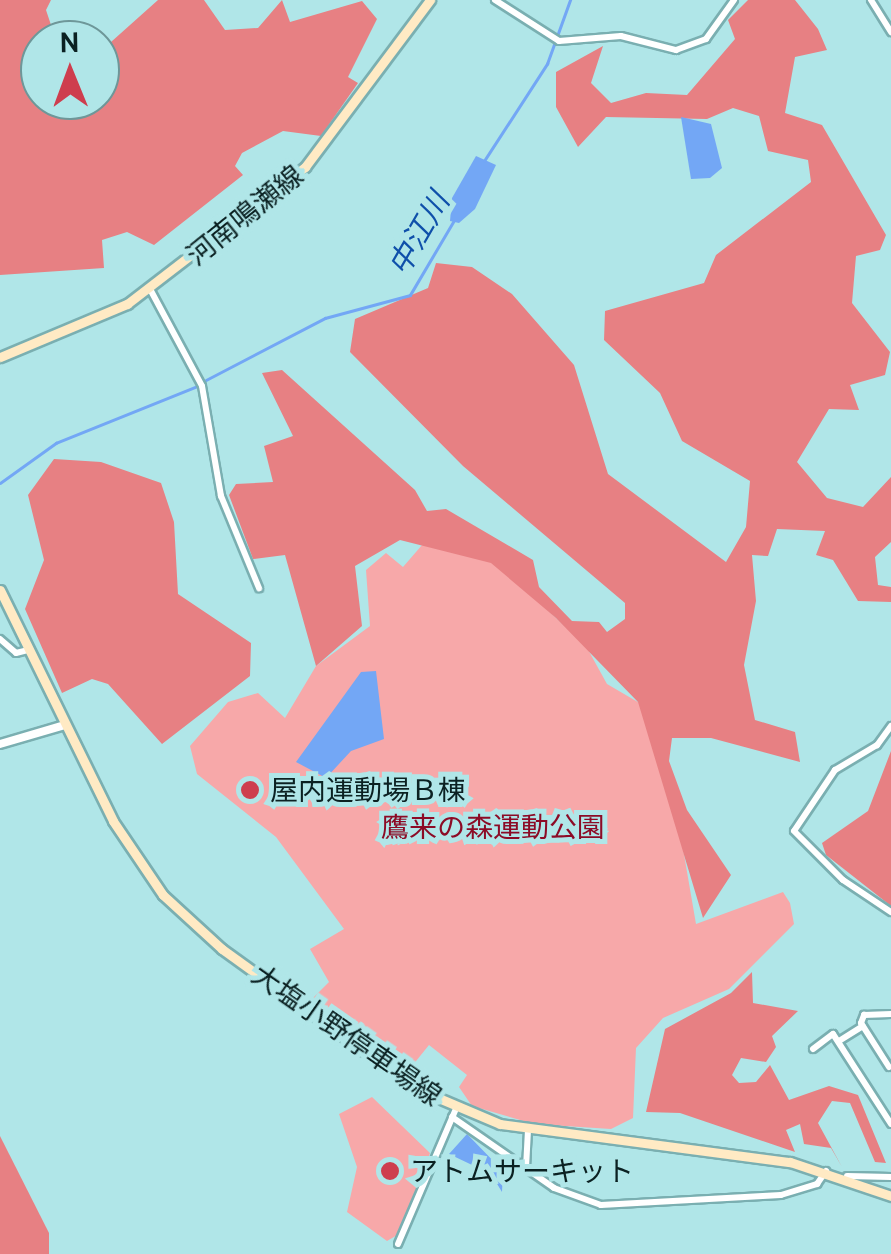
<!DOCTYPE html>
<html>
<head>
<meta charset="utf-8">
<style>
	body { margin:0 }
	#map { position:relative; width:891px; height:1254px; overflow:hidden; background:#b0e6e8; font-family:Cabin,"Noto Sans JP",sans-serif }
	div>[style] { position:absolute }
	.green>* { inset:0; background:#f7a8a9 }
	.forest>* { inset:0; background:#e78083 }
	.water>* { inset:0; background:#73a7f5 }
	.stream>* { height:2.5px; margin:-1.25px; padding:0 1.25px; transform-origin:1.25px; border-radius:1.25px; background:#73a7f5 }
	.roads { filter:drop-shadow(2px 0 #7aafb1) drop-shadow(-2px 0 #7aafb1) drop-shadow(0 2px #7aafb1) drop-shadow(0 -2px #7aafb1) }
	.minor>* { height:6px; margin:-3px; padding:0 3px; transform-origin:3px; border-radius:3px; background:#fff }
	.tertiary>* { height:8px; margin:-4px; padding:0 4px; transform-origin:4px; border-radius:4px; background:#fff }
	.secondary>* { height:9px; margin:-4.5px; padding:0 4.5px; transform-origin:4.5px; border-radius:4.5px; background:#ffeac4 }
	.dots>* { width:28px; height:28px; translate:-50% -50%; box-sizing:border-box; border:5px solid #b0e6e8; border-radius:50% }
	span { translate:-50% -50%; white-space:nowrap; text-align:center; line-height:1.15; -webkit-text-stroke:10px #b0e6e8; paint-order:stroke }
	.street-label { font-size:28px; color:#0b2122 }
	.poi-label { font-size:28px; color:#0b2122 }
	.left { translate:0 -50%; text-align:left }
	.park-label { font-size:28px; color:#8c0b26 }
	.water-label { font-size:30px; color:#0f50aa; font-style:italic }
	.north { position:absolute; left:20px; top:20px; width:100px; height:100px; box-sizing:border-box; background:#b0e6e8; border:2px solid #6e9799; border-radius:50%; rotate:359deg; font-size:28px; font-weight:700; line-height:40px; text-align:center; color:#0b2122 }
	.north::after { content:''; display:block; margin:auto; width:35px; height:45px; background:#ce3e4e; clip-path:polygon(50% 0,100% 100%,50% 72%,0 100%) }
</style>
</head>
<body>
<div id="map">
	<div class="green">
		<div style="clip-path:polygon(429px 537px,482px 554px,512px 577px,586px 646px,607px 684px,660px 715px,696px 924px,783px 892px,790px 903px,794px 924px,729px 989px,663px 1018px,636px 1048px,633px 1118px,611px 1129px,534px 1124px,472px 1106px,459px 1087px,467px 1075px,429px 1045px,408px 1071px,313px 998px,329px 982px,310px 949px,344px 929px,276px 837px,197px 774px,190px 746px,228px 702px,258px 693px,285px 718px,316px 666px,370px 626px,366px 570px,386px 553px,403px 567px)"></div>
		<div style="clip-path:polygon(372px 1097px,430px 1153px,399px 1234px,387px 1241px,347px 1212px,357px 1167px,339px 1114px)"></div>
	</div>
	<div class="forest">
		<div style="clip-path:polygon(0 0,51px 0,46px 10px,56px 40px,40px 40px,40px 100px,100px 100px,100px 69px,111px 42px,158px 0,204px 0,225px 30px,258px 28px,282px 0,290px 22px,362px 1px,377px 19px,348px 77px,358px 83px,321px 136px,283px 131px,242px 153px,235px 166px,243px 175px,154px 245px,127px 232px,102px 240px,104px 268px,0 275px)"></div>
		<div style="clip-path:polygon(748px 0,795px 0,818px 29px,827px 50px,795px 57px,785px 113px,822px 125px,886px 235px,880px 250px,856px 256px,852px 303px,890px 352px,885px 375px,850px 385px,859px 410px,829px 409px,797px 462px,827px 498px,863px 507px,891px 477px,891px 542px,875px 557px,878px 585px,891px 587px,891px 602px,858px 601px,833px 560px,816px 555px,825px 531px,777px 529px,768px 556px,752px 555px,756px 601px,744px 665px,755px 720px,795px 732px,800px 762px,711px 738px,672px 738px,669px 761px,687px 810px,731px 875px,703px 918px,638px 702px,556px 618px,491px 563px,400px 540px,355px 566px,362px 626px,316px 666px,285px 555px,253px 559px,229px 495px,236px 484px,273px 482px,264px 446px,293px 436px,262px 373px,282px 370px,415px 490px,427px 511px,446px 509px,533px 560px,539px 587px,572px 621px,599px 622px,607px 632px,625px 619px,625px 603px,463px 466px,350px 352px,355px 319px,428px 288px,436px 263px,472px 267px,512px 294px,574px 365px,608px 474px,726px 562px,746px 527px,750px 481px,682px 441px,660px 393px,604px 340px,605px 311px,704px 283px,716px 255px,811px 182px,808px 160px,768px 151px,759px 116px,733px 108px,707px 119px,606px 117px,578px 147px,556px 107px,556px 72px,603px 46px,591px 83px,611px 103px,646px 93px,687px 95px,735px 39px,728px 20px)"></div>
		<div style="clip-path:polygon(54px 459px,101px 462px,161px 483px,174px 522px,178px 594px,251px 643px,250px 676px,162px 744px,108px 684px,92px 679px,62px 693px,25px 609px,44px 560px,28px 495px)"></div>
		<div style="clip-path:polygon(891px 751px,891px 906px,826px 855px,822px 843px,868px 811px)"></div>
		<div style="clip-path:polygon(752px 972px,753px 1003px,798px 1011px,772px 1036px,776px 1047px,766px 1062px,741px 1058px,732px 1075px,739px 1083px,756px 1082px,770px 1065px,789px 1100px,829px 1086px,858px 1095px,886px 1163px,875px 1162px,850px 1103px,832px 1101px,818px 1123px,842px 1167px,831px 1148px,804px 1144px,800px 1124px,786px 1130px,795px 1152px,680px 1113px,646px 1112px,665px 1029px,731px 993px)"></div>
		<div style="clip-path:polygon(0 1136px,49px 1233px,49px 1254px,0 1254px)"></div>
	</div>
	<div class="water">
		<div style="clip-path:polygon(681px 117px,711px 124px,722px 168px,710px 178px,691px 179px)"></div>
		<div style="clip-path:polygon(476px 156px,496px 165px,475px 209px,459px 223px,450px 221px,452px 198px)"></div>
		<div style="clip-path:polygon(376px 671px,384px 739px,351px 751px,326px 778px,296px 762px,361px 672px)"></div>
		<div style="clip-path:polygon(467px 1134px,503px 1171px,502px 1192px,491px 1174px,449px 1154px)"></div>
	</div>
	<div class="stream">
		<div style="left:484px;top:161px;width:116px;rotate:-57deg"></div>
		<div style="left:547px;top:64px;width:68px;rotate:-70.2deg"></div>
		<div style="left:206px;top:380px;width:134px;rotate:-27.5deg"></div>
		<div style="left:325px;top:318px;width:88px;rotate:-15.1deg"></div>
		<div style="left:410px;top:295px;width:85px;rotate:-59.5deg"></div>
		<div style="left:0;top:483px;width:69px;rotate:-35.5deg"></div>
		<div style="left:56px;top:443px;width:153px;rotate:-21.9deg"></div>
	</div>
	<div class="roads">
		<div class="minor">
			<div style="left:495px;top:0;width:76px;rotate:32.6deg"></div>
			<div style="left:559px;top:41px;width:62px;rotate:-4.6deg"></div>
			<div style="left:621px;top:36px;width:57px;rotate:14.3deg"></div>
			<div style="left:676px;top:50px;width:32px;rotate:-20deg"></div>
			<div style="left:706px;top:39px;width:48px;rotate:-54.3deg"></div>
			<div style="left:871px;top:0;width:38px;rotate:58deg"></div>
			<div style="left:150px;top:289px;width:110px;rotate:61.8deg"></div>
			<div style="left:202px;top:386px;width:112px;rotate:80.2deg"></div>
			<div style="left:221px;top:496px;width:100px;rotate:67.6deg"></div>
			<div style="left:0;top:639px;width:21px;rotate:41deg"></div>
			<div style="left:16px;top:653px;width:12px;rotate:-14deg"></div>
			<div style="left:891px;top:726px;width:24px;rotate:126deg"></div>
			<div style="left:877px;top:745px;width:49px;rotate:149.2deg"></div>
			<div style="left:835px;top:770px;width:73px;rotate:123.9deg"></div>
			<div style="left:794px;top:831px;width:69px;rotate:45deg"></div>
			<div style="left:843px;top:880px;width:58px;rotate:33.7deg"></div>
			<div style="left:839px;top:1041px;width:28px;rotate:-32deg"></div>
			<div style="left:813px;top:1049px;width:25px;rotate:-37deg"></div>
			<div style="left:833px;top:1034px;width:107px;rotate:57.2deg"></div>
			<div style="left:889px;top:1067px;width:52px;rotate:-122.5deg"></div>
			<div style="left:861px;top:1023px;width:9px;rotate:-69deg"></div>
			<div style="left:864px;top:1015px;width:27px;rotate:-2deg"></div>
			<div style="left:452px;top:1117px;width:124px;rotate:34.8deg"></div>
			<div style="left:554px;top:1188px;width:50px;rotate:19.9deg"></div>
			<div style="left:601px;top:1205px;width:180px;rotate:-3.2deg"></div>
			<div style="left:781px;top:1195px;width:38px;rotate:-17deg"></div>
			<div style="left:817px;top:1184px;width:16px;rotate:-55deg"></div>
			<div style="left:526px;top:1168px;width:38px;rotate:-87deg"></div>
			<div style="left:847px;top:1176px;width:44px;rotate:1.3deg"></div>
			<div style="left:398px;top:1244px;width:147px;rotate:-66.8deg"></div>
		</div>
		<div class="tertiary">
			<div style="left:0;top:744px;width:68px;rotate:-16.3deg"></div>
		</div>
		<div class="secondary">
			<div style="left:0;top:357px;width:138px;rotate:-22.7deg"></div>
			<div style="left:127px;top:304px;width:225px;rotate:-37.6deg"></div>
			<div style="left:305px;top:167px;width:209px;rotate:-53.2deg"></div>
			<div style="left:0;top:590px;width:257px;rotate:63.9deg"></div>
			<div style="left:113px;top:821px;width:89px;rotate:56deg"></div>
			<div style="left:163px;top:895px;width:80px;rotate:42.5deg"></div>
			<div style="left:222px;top:949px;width:238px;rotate:35.8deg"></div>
			<div style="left:415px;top:1088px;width:92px;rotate:23deg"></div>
			<div style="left:500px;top:1124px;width:292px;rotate:7.5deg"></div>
			<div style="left:790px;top:1162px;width:107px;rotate:18.6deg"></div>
		</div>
	</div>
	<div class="dots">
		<div style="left:250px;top:790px;background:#ce3e4e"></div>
		<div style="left:390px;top:1171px;background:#ce3e4e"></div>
	</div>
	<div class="street-label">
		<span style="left:245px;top:215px;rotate:-39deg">河南鳴瀬線</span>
		<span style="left:347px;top:1035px;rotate:35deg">大塩小野停車場線</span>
	</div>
	<div class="poi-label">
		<span class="left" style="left:270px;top:790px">屋内運動場Ｂ棟</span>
		<span class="left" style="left:410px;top:1171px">アトムサーキット</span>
	</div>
	<div class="park-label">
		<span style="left:493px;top:827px">鷹来の森運動公園</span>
	</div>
	<div class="water-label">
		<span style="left:419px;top:234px;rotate:-60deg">中江川</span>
	</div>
	<div class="north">N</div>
</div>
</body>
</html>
